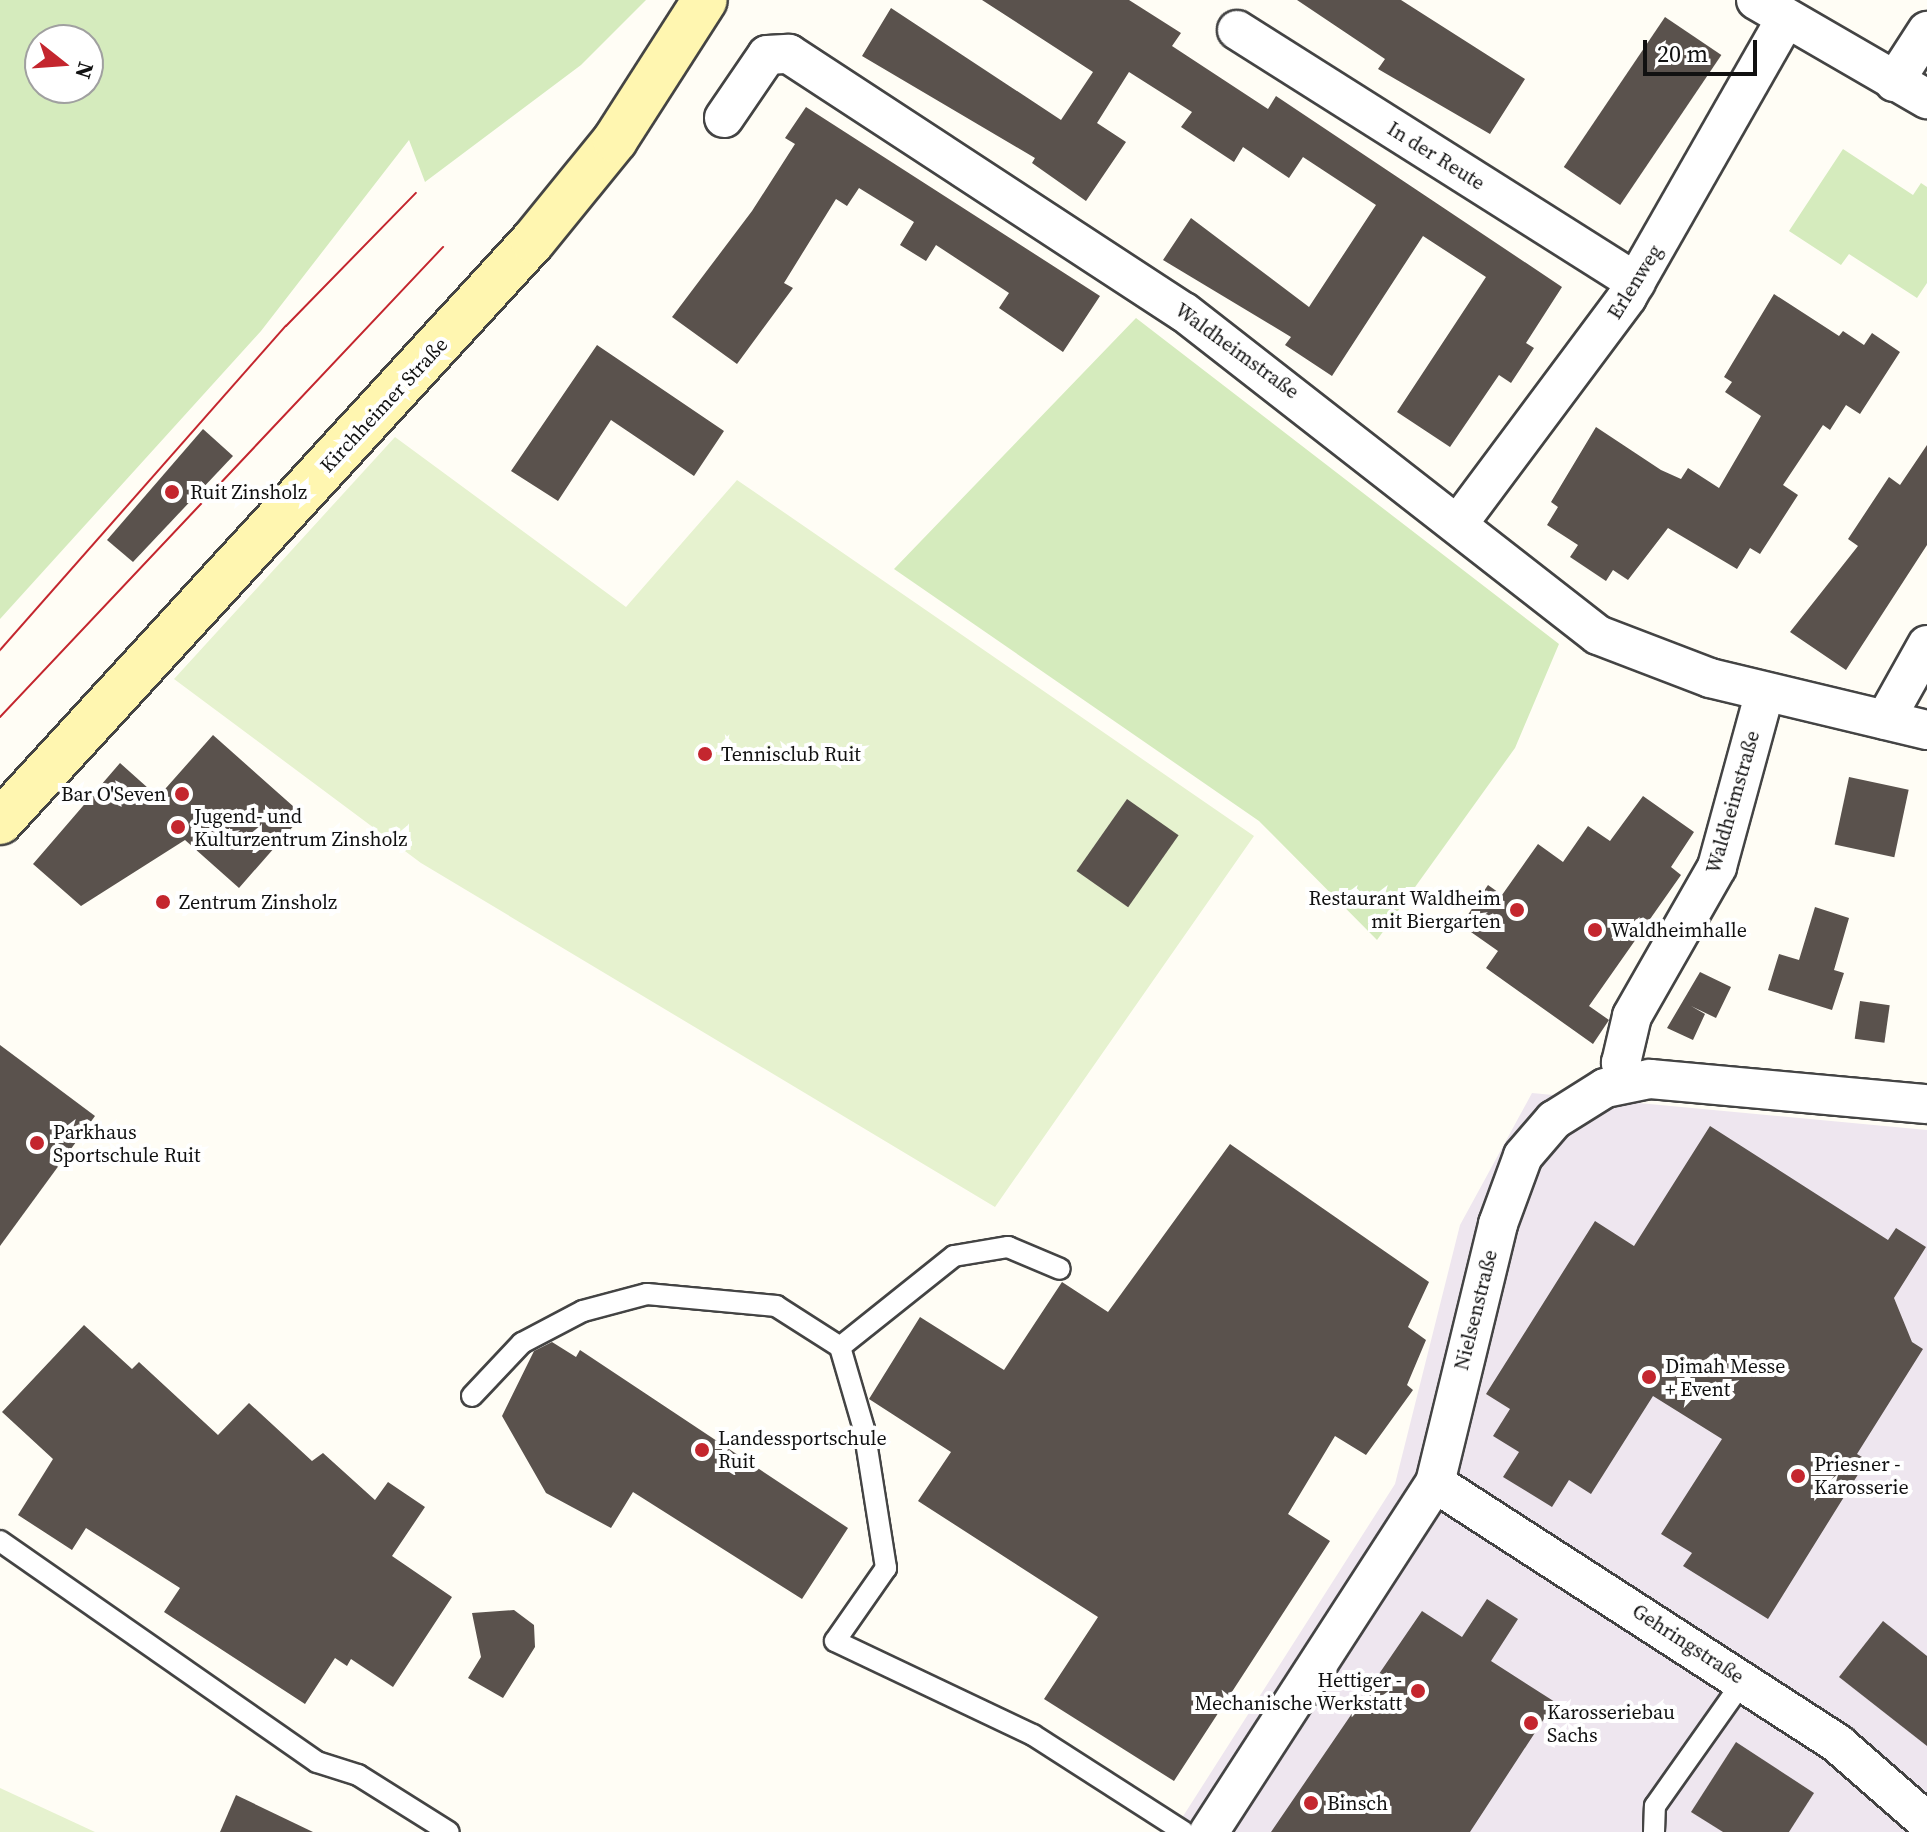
<!DOCTYPE html>
<html>
<head>
<meta charset="utf-8">
<style>
	body { margin:0 }
	#map { position:relative; width:1927px; height:1832px; overflow:hidden; background:#fffdf5; font-family:"Source Serif 4",serif }
	div>[style] { position:absolute }
	.industrial>* { inset:0; background:#eee6ef }
	.green>* { inset:0; background:#d5ebbd }
	.pitch>* { inset:0; background:#e6f2cf }
	.building>* { inset:0; background:#5a524d; transform-origin:0 0 }
	.roads { filter:drop-shadow(2px 0 #444) drop-shadow(-2px 0 #444) drop-shadow(0 2px #444) drop-shadow(0 -2px #444) }
	.service>* { height:20px; margin:-10px; padding:0 10px; transform-origin:10px; border-radius:10px; background:#fff }
	.minor>* { height:38px; margin:-19px; padding:0 19px; transform-origin:19px; border-radius:19px; background:#fff }
	.secondary>* { height:44px; margin:-22px; padding:0 22px; transform-origin:22px; border-radius:22px; background:#fff6b0 }
	.tram>* { height:2px; margin:-1px; padding:0 1px; transform-origin:1px; border-radius:1px; background:#c4262e }
	.dots>* { width:22px; height:22px; translate:-50% -50%; box-sizing:border-box; border:4px solid #fff; border-radius:50% }
	span { translate:-50% -50%; white-space:nowrap; text-align:center; line-height:1.15; -webkit-text-stroke:8px #fff; paint-order:stroke }
	.street-label { font-size:20px; color:#111 }
	.poi-label { font-size:20px; color:#111 }
	.left { translate:0 -50%; text-align:left }
	.right { translate:-100% -50%; text-align:right }
	.north { position:absolute; left:24px; top:24px; width:80px; height:80px; box-sizing:border-box; background:#fff; border:2px solid #a0a0a0; border-radius:50%; rotate:107deg; font-size:22px; font-weight:700; line-height:32px; text-align:center; color:#111 }
	.north::after { content:''; display:block; margin:auto; width:28px; height:36px; background:#c4262e; clip-path:polygon(50% 0,100% 100%,50% 72%,0 100%) }
	.scale { position:absolute; left:1643px; top:40px; width:114px; height:36px; box-sizing:border-box; border:4px solid #111; border-top:0; padding-left:10px; font-size:24px; line-height:28px; white-space:nowrap; color:#111; -webkit-text-stroke:6px #fff; paint-order:stroke }
</style>
</head>
<body>
<div id="map">
	<div class="industrial">
		<div style="clip-path:polygon(1532px 1093px,1927px 1130px,1927px 1832px,1173px 1832px,1395px 1484px,1460px 1225px)"></div>
	</div>
	<div class="green">
		<div style="clip-path:polygon(evenodd,0 0,646px 0,581px 65px,425px 182px,409px 140px,261px 331px,0 619px,0 0,40px 40px,88px 40px,88px 88px,40px 88px,40px 40px)"></div>
		<div style="clip-path:polygon(1843px 149px,1913px 195px,1921px 183px,1927px 187px,1927px 283px,1917px 298px,1849px 254px,1841px 265px,1789px 231px)"></div>
		<div style="clip-path:polygon(1136px 318px,1559px 644px,1515px 748px,1377px 940px,1259px 821px,894px 569px)"></div>
	</div>
	<div class="pitch">
		<div style="clip-path:polygon(395px 437px,626px 607px,737px 480px,1254px 836px,995px 1207px,421px 863px,174px 679px)"></div>
		<div style="clip-path:polygon(0 1788px,95px 1832px,0 1832px)"></div>
	</div>
	<div class="building">
		<div style="clip-path:polygon(982px 0,1129px 0,1181px 33px,1172px 46px,1268px 109px,1276px 96px,1562px 287px,1526px 343px,1534px 348px,1511px 383px,1499px 375px,1450px 447px,1397px 412px,1486px 277px,1423px 236px,1332px 376px,1285px 345px,1291px 337px,1163px 260px,1191px 218px,1309px 307px,1376px 205px,1303px 157px,1289px 178px,1243px 147px,1234px 162px,1181px 127px,1192px 112px,1129px 72px,1097px 123px,1126px 142px,1086px 201px,1032px 163px,1035px 158px,862px 56px,891px 8px,1061px 120px,1093px 72px)"></div>
		<div style="clip-path:polygon(1297px 0,1401px 0,1525px 79px,1490px 134px,1378px 69px,1385px 59px)"></div>
		<div style="left:1665px;top:17px;width:68px;height:181px;rotate:34deg"></div>
		<div style="clip-path:polygon(806px 107px,1100px 296px,1063px 352px,999px 308px,1009px 293px,936px 245px,926px 261px,900px 245px,914px 222px,859px 188px,847px 206px,836px 199px,784px 283px,793px 288px,737px 364px,672px 317px,752px 211px,795px 144px,785px 138px)"></div>
		<div style="clip-path:polygon(1774px 294px,1839px 336px,1843px 331px,1864px 345px,1872px 333px,1900px 352px,1860px 414px,1846px 405px,1830px 430px,1823px 425px,1783px 485px,1798px 495px,1760px 554px,1750px 548px,1737px 569px,1668px 528px,1628px 580px,1613px 570px,1606px 581px,1570px 557px,1578px 545px,1547px 525px,1558px 507px,1551px 502px,1596px 427px,1661px 470px,1681px 479px,1688px 468px,1719px 488px,1761px 416px,1725px 392px,1732px 382px,1724px 377px)"></div>
		<div style="clip-path:polygon(597px 345px,724px 431px,694px 476px,611px 420px,558px 501px,511px 471px)"></div>
		<div style="clip-path:polygon(203px 429px,233px 456px,133px 562px,107px 540px)"></div>
		<div style="clip-path:polygon(1927px 445px,1927px 545px,1846px 670px,1790px 632px,1858px 546px,1848px 539px,1889px 477px,1900px 485px)"></div>
		<div style="clip-path:polygon(213px 735px,303px 815px,239px 888px,185px 840px,81px 906px,33px 864px,120px 763px,158px 797px)"></div>
		<div style="left:1849px;top:777px;width:61px;height:69px;rotate:12deg"></div>
		<div style="clip-path:polygon(1643px 796px,1694px 832px,1671px 867px,1681px 875px,1589px 1006px,1609px 1020px,1593px 1044px,1486px 968px,1498px 951px,1461px 925px,1488px 885px,1502px 895px,1538px 844px,1563px 862px,1588px 826px,1610px 841px)"></div>
		<div style="left:1127px;top:799px;width:63px;height:88px;rotate:35deg"></div>
		<div style="clip-path:polygon(1815px 907px,1849px 918px,1834px 970px,1844px 973px,1832px 1010px,1768px 990px,1779px 954px,1799px 960px)"></div>
		<div style="clip-path:polygon(1700px 972px,1731px 987px,1716px 1018px,1691px 1006px,1705px 1014px,1693px 1040px,1667px 1028px)"></div>
		<div style="left:1860px;top:1001px;width:30px;height:38px;rotate:8deg"></div>
		<div style="clip-path:polygon(0 1045px,95px 1116px,0 1246px)"></div>
		<div style="clip-path:polygon(1710px 1126px,1888px 1240px,1896px 1228px,1926px 1247px,1894px 1298px,1912px 1342px,1923px 1349px,1857px 1454px,1867px 1460px,1768px 1619px,1683px 1566px,1692px 1553px,1661px 1534px,1722px 1439px,1653px 1396px,1591px 1494px,1569px 1480px,1552px 1507px,1503px 1477px,1519px 1452px,1493px 1436px,1510px 1409px,1486px 1394px,1595px 1221px,1634px 1246px)"></div>
		<div style="clip-path:polygon(1230px 1144px,1429px 1282px,1408px 1327px,1426px 1340px,1407px 1385px,1413px 1390px,1366px 1455px,1335px 1436px,1288px 1514px,1330px 1541px,1174px 1781px,1044px 1699px,1098px 1617px,918px 1501px,951px 1452px,869px 1399px,920px 1317px,1004px 1370px,1062px 1282px,1108px 1312px)"></div>
		<div style="clip-path:polygon(84px 1325px,132px 1369px,139px 1362px,218px 1435px,249px 1403px,312px 1461px,323px 1453px,375px 1500px,388px 1482px,425px 1507px,392px 1556px,452px 1597px,393px 1687px,351px 1659px,347px 1666px,335px 1658px,305px 1704px,164px 1612px,180px 1588px,86px 1528px,72px 1550px,18px 1515px,53px 1459px,2px 1412px)"></div>
		<div style="clip-path:polygon(552px 1342px,576px 1357px,580px 1350px,848px 1528px,802px 1599px,633px 1492px,611px 1528px,546px 1493px,502px 1416px,534px 1351px)"></div>
		<div style="clip-path:polygon(1487px 1599px,1518px 1619px,1491px 1661px,1555px 1702px,1470px 1832px,1271px 1832px,1422px 1611px,1462px 1637px)"></div>
		<div style="clip-path:polygon(514px 1610px,534px 1625px,535px 1647px,503px 1698px,468px 1678px,481px 1657px,472px 1613px)"></div>
		<div style="clip-path:polygon(1883px 1621px,1927px 1656px,1927px 1746px,1839px 1677px)"></div>
		<div style="clip-path:polygon(1736px 1742px,1814px 1793px,1789px 1832px,1723px 1832px,1691px 1812px)"></div>
		<div style="clip-path:polygon(236px 1795px,313px 1832px,220px 1832px)"></div>
	</div>
	<div class="roads">
		<div class="service">
			<div style="left:840px;top:1347px;width:146px;rotate:-38.6deg"></div>
			<div style="left:954px;top:1256px;width:55px;rotate:-9.5deg"></div>
			<div style="left:1008px;top:1247px;width:56px;rotate:22.9deg"></div>
			<div style="left:472px;top:1396px;width:73px;rotate:-46.7deg"></div>
			<div style="left:522px;top:1343px;width:69px;rotate:-27.7deg"></div>
			<div style="left:583px;top:1311px;width:66px;rotate:-14.9deg"></div>
			<div style="left:647px;top:1294px;width:130px;rotate:5.3deg"></div>
			<div style="left:776px;top:1306px;width:76px;rotate:32.6deg"></div>
			<div style="left:840px;top:1347px;width:85px;rotate:73.7deg"></div>
			<div style="left:864px;top:1429px;width:141px;rotate:81deg"></div>
			<div style="left:886px;top:1568px;width:89px;rotate:124.9deg"></div>
			<div style="left:835px;top:1641px;width:219px;rotate:25.4deg"></div>
			<div style="left:1033px;top:1735px;width:179px;rotate:32.7deg"></div>
			<div style="left:0;top:1541px;width:386px;rotate:34.9deg"></div>
			<div style="left:317px;top:1762px;width:43px;rotate:17.6deg"></div>
			<div style="left:358px;top:1775px;width:107px;rotate:32.1deg"></div>
			<div style="left:1654px;top:1832px;width:26px;rotate:-88deg"></div>
			<div style="left:1655px;top:1806px;width:154px;rotate:-54.8deg"></div>
		</div>
		<div class="minor">
			<div style="left:1756px;top:0;width:198px;rotate:30.1deg"></div>
			<div style="left:1237px;top:30px;width:472px;rotate:32.3deg"></div>
			<div style="left:1894px;top:82px;width:61px;rotate:-57.1deg"></div>
			<div style="left:724px;top:118px;width:76px;rotate:-55.7deg"></div>
			<div style="left:767px;top:55px;width:22px;rotate:-3deg"></div>
			<div style="left:789px;top:54px;width:472px;rotate:33.2deg"></div>
			<div style="left:1184px;top:312px;width:525px;rotate:37.96deg"></div>
			<div style="left:1598px;top:635px;width:120px;rotate:21deg"></div>
			<div style="left:1710px;top:678px;width:223px;rotate:13.5deg"></div>
			<div style="left:1458px;top:524px;width:283px;rotate:-53.3deg"></div>
			<div style="left:1627px;top:297px;width:317px;rotate:-60.3deg"></div>
			<div style="left:1885px;top:720px;width:86px;rotate:-60.8deg"></div>
			<div style="left:1626px;top:1082px;width:20px;rotate:-105deg"></div>
			<div style="left:1621px;top:1063px;width:48px;rotate:-76.8deg"></div>
			<div style="left:1632px;top:1016px;width:172px;rotate:-60.3deg"></div>
			<div style="left:1717px;top:867px;width:181px;rotate:-74.7deg"></div>
			<div style="left:1435px;top:1483px;width:480px;rotate:32.9deg"></div>
			<div style="left:1838px;top:1744px;width:118px;rotate:41.2deg"></div>
			<div style="left:1209px;top:1832px;width:416px;rotate:-57.1deg"></div>
			<div style="left:1435px;top:1483px;width:267px;rotate:-76.3deg"></div>
			<div style="left:1498px;top:1224px;width:72px;rotate:-69.8deg"></div>
			<div style="left:1523px;top:1156px;width:48px;rotate:-49.3deg"></div>
			<div style="left:1554px;top:1120px;width:60px;rotate:-32.1deg"></div>
			<div style="left:1605px;top:1088px;width:46px;rotate:-11.3deg"></div>
			<div style="left:1650px;top:1079px;width:278px;rotate:5.2deg"></div>
		</div>
		<div class="secondary">
			<div style="left:0;top:822px;width:788px;rotate:-47.47deg"></div>
			<div style="left:533px;top:241px;width:130px;rotate:-50.9deg"></div>
			<div style="left:615px;top:140px;width:166px;rotate:-57.3deg"></div>
		</div>
	</div>
	<div class="tram">
		<div style="left:0;top:650px;width:432px;rotate:-48.6deg"></div>
		<div style="left:286px;top:326px;width:186px;rotate:-45.7deg"></div>
		<div style="left:0;top:717px;width:646px;rotate:-46.69deg"></div>
	</div>
	<div class="dots">
		<div style="left:172px;top:492px;background:#c4262e"></div>
		<div style="left:705px;top:754px;background:#c4262e"></div>
		<div style="left:182px;top:794px;background:#c4262e"></div>
		<div style="left:178px;top:827px;background:#c4262e"></div>
		<div style="left:163px;top:902px;background:#c4262e"></div>
		<div style="left:1517px;top:910px;background:#c4262e"></div>
		<div style="left:1595px;top:930px;background:#c4262e"></div>
		<div style="left:37px;top:1143px;background:#c4262e"></div>
		<div style="left:1649px;top:1377px;background:#c4262e"></div>
		<div style="left:702px;top:1450px;background:#c4262e"></div>
		<div style="left:1798px;top:1476px;background:#c4262e"></div>
		<div style="left:1418px;top:1691px;background:#c4262e"></div>
		<div style="left:1531px;top:1723px;background:#c4262e"></div>
		<div style="left:1311px;top:1803px;background:#c4262e"></div>
	</div>
	<div class="street-label">
		<span style="left:1436px;top:156px;rotate:32deg">In der Reute</span>
		<span style="left:1635px;top:282px;rotate:-58deg">Erlenweg</span>
		<span style="left:1237px;top:351px;rotate:36deg">Waldheimstraße</span>
		<span style="left:384px;top:405px;rotate:-47deg">Kirchheimer Straße</span>
		<span style="left:1733px;top:802px;rotate:-74deg">Waldheimstraße</span>
		<span style="left:1476px;top:1310px;rotate:-76deg">Nielsenstraße</span>
		<span style="left:1688px;top:1644px;rotate:33deg">Gehringstraße</span>
	</div>
	<div class="poi-label">
		<span class="left" style="left:190px;top:492px">Ruit Zinsholz</span>
		<span class="left" style="left:721px;top:754px">Tennisclub Ruit</span>
		<span class="right" style="left:166px;top:794px">Bar O'Seven</span>
		<span class="left" style="left:194px;top:828px">Jugend- und<br>Kulturzentrum Zinsholz</span>
		<span class="right" style="left:1501px;top:910px">Restaurant Waldheim<br>mit Biergarten</span>
		<span class="left" style="left:179px;top:902px">Zentrum Zinsholz</span>
		<span class="left" style="left:1611px;top:930px">Waldheimhalle</span>
		<span class="left" style="left:53px;top:1144px">Parkhaus<br>Sportschule Ruit</span>
		<span class="left" style="left:1665px;top:1378px">Dimah Messe<br>+ Event</span>
		<span class="left" style="left:718px;top:1450px">Landessportschule<br>Ruit</span>
		<span class="left" style="left:1814px;top:1476px">Priesner -<br>Karosserie</span>
		<span class="right" style="left:1402px;top:1692px">Hettiger -<br>Mechanische Werkstatt</span>
		<span class="left" style="left:1547px;top:1724px">Karosseriebau<br>Sachs</span>
		<span class="left" style="left:1327px;top:1803px">Binsch</span>
	</div>
	<div class="north">N</div>
	<div class="scale">20 m</div>
</div>
</body>
</html>
